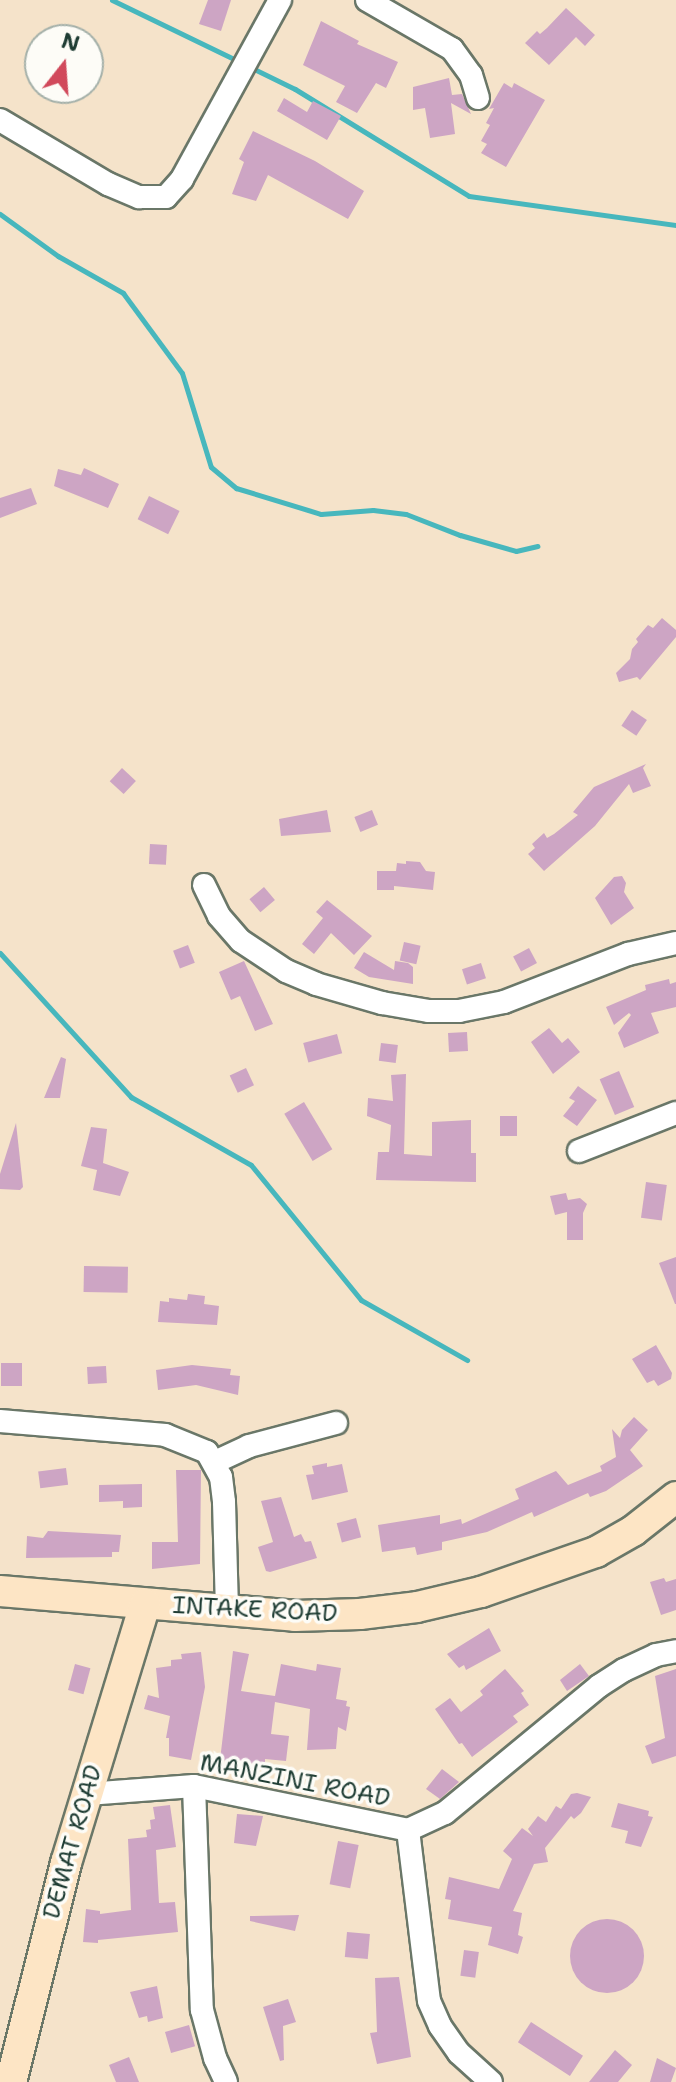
<!DOCTYPE html>
<html>
<head>
<meta charset="utf-8">
<style>
	body { margin:0 }
	#map { position:relative; width:676px; height:2082px; overflow:hidden; background:#f5e3ca; font-family:"Shantell Sans",sans-serif }
	div>[style] { position:absolute }
	.stream>* { height:5px; margin:-2.5px; padding:0 2.5px; transform-origin:2.5px; border-radius:2.5px; background:#47b7bd }
	.building>* { inset:0; background:#cda5c4; transform-origin:0 0 }
	.round { border-radius:50% }
	.roads { filter:drop-shadow(2px 0 #6a7768) drop-shadow(-2px 0 #6a7768) drop-shadow(0 2px #6a7768) drop-shadow(0 -2px #6a7768) }
	.street>* { height:22px; margin:-11px; padding:0 11px; transform-origin:11px; border-radius:11px; background:#fff }
	.secondary>* { height:30px; margin:-15px; padding:0 15px; transform-origin:15px; border-radius:15px; background:#fde5c5 }
	span { translate:-50% -50%; white-space:nowrap; text-align:center; line-height:1.15; -webkit-text-stroke:7px #fdfcf7; paint-order:stroke }
	.street-label { font-size:24px; color:#1f3d34 }
	.north { position:absolute; left:24px; top:24px; width:80px; height:80px; box-sizing:border-box; background:#fdfcf7; border:2px solid #a4b0a9; border-radius:50%; rotate:17deg; font-size:22px; font-weight:700; line-height:32px; text-align:center; color:#1f3d34 }
	.north::after { content:''; display:block; margin:auto; width:28px; height:36px; background:#d1495b; clip-path:polygon(50% 0,100% 100%,50% 72%,0 100%) }
</style>
</head>
<body>
<div id="map">
	<div class="stream">
		<div style="left:112px;top:0;width:140px;rotate:25.8deg"></div>
		<div style="left:250px;top:67px;width:50px;rotate:26.1deg"></div>
		<div style="left:295px;top:89px;width:204px;rotate:31.6deg"></div>
		<div style="left:469px;top:196px;width:209px;rotate:8deg"></div>
		<div style="left:0;top:214px;width:72px;rotate:35.9deg"></div>
		<div style="left:58px;top:256px;width:75px;rotate:29.6deg"></div>
		<div style="left:123px;top:293px;width:99px;rotate:53.6deg"></div>
		<div style="left:182px;top:373px;width:98px;rotate:72.9deg"></div>
		<div style="left:211px;top:467px;width:33px;rotate:40deg"></div>
		<div style="left:236px;top:488px;width:89px;rotate:17deg"></div>
		<div style="left:321px;top:514px;width:52px;rotate:-4.4deg"></div>
		<div style="left:373px;top:510px;width:33px;rotate:7deg"></div>
		<div style="left:406px;top:514px;width:58px;rotate:21.3deg"></div>
		<div style="left:460px;top:535px;width:58px;rotate:15.9deg"></div>
		<div style="left:516px;top:551px;width:22px;rotate:-13deg"></div>
		<div style="left:0;top:953px;width:195px;rotate:47.7deg"></div>
		<div style="left:131px;top:1097px;width:138px;rotate:29.5deg"></div>
		<div style="left:251px;top:1165px;width:174px;rotate:50.8deg"></div>
		<div style="left:361px;top:1300px;width:122px;rotate:29.5deg"></div>
	</div>
	<div class="building">
		<div style="clip-path:polygon(208px 0,231px 0,221px 31px,199px 24px)"></div>
		<div style="clip-path:polygon(566px 8px,595px 35px,585px 46px,576px 37px,549px 65px,525px 43px,537px 31px,540px 34px,547px 28px)"></div>
		<div style="clip-path:polygon(321px 21px,359px 41px,357px 44px,398px 62px,386px 88px,376px 83px,357px 113px,336px 102px,345px 86px,303px 65px)"></div>
		<div style="clip-path:polygon(449px 78px,452px 95px,462px 94px,471px 114px,451px 103px,455px 134px,430px 138px,425px 108px,413px 110px,413px 87px)"></div>
		<div style="clip-path:polygon(504px 83px,512px 88px,514px 83px,545px 100px,506px 167px,481px 153px,487px 144px,481px 141px,490px 125px,486px 123px,494px 108px,489px 109px)"></div>
		<div style="clip-path:polygon(284px 98px,307px 112px,313px 101px,341px 116px,327px 140px,277px 111px)"></div>
		<div style="clip-path:polygon(253px 131px,315px 161px,364px 191px,348px 219px,268px 175px,256px 201px,232px 194px,244px 162px,239px 159px)"></div>
		<div style="clip-path:polygon(84px 468px,119px 484px,108px 508px,54px 486px,58px 469px,81px 475px)"></div>
		<div style="clip-path:polygon(31px 488px,37px 504px,0 518px,0 498px)"></div>
		<div style="left:149px;top:496px;width:34px;height:26px;rotate:26deg"></div>
		<div style="clip-path:polygon(662px 618px,676px 630px,676px 637px,640px 680px,637px 677px,619px 682px,616px 673px,630px 659px,632px 649px,638px 642px,636px 639px,648px 625px,653px 628px)"></div>
		<div style="left:632px;top:710px;width:18px;height:19px;rotate:34deg"></div>
		<div style="clip-path:polygon(646px 764px,643px 768px,651px 786px,633px 793px,629px 784px,595px 826px,544px 871px,528px 854px,535px 848px,532px 844px,544px 833px,547px 838px,554px 834px,578px 815px,573px 812px,594px 787px)"></div>
		<div style="left:122px;top:768px;width:19px;height:18px;rotate:43deg"></div>
		<div style="clip-path:polygon(327px 810px,331px 832px,281px 836px,279px 819px)"></div>
		<div style="left:372px;top:810px;width:16px;height:19px;rotate:68deg"></div>
		<div style="left:150px;top:844px;width:17px;height:20px;rotate:3deg"></div>
		<div style="clip-path:polygon(406px 861px,420px 862px,426px 871px,435px 872px,433px 890px,394px 886px,394px 890px,377px 890px,377px 871px,396px 871px,397px 863px,406px 864px)"></div>
		<div style="clip-path:polygon(622px 876px,626px 883px,624px 892px,634px 908px,611px 925px,595px 898px,614px 877px)"></div>
		<div style="left:264px;top:887px;width:17px;height:19px;rotate:50deg"></div>
		<div style="clip-path:polygon(327px 900px,372px 936px,354px 955px,331px 933px,314px 954px,302px 944px,323px 918px,316px 912px)"></div>
		<div style="left:404px;top:942px;width:17px;height:19px;rotate:13deg"></div>
		<div style="left:188px;top:945px;width:19px;height:16px;rotate:69deg"></div>
		<div style="left:529px;top:948px;width:17px;height:18px;rotate:62deg"></div>
		<div style="clip-path:polygon(364px 952px,394px 970px,395px 961px,408px 963px,413px 967px,413px 984px,369px 977px,354px 968px)"></div>
		<div style="clip-path:polygon(244px 961px,273px 1024px,255px 1031px,240px 996px,231px 1000px,219px 972px)"></div>
		<div style="left:481px;top:963px;width:16px;height:20px;rotate:72deg"></div>
		<div style="clip-path:polygon(669px 979px,670px 984px,676px 982px,676px 1007px,651px 1013px,659px 1033px,624px 1048px,618px 1033px,631px 1015px,629px 1013px,614px 1025px,606px 1007px,646px 990px,645px 985px)"></div>
		<div style="clip-path:polygon(549px 1028px,562px 1043px,568px 1038px,580px 1052px,553px 1074px,531px 1042px)"></div>
		<div style="left:467px;top:1032px;width:19px;height:19px;rotate:87deg"></div>
		<div style="left:337px;top:1034px;width:20px;height:35px;rotate:75deg"></div>
		<div style="left:381px;top:1043px;width:17px;height:18px;rotate:7deg"></div>
		<div style="clip-path:polygon(61px 1057px,66px 1059px,60px 1098px,44px 1098px)"></div>
		<div style="left:246px;top:1068px;width:19px;height:18px;rotate:65deg"></div>
		<div style="left:619px;top:1071px;width:39px;height:21px;rotate:67deg"></div>
		<div style="clip-path:polygon(406px 1074px,404px 1154px,432px 1156px,432px 1122px,471px 1120px,471px 1153px,476px 1153px,476px 1182px,376px 1180px,378px 1152px,389px 1152px,391px 1125px,367px 1116px,368px 1098px,393px 1101px,391px 1075px)"></div>
		<div style="clip-path:polygon(578px 1086px,597px 1100px,577px 1126px,563px 1116px,575px 1101px,569px 1098px)"></div>
		<div style="left:304px;top:1102px;width:55px;height:23px;rotate:59deg"></div>
		<div style="left:500px;top:1116px;width:17px;height:20px"></div>
		<div style="clip-path:polygon(16px 1123px,23px 1187px,20px 1190px,0 1189px,0 1174px)"></div>
		<div style="clip-path:polygon(91px 1127px,107px 1129px,103px 1163px,129px 1172px,120px 1196px,93px 1190px,97px 1170px,81px 1166px)"></div>
		<div style="left:646px;top:1182px;width:21px;height:36px;rotate:8deg"></div>
		<div style="clip-path:polygon(566px 1193px,568px 1200px,580px 1198px,587px 1204px,583px 1213px,583px 1240px,567px 1240px,567px 1212px,555px 1215px,550px 1196px)"></div>
		<div style="clip-path:polygon(676px 1257px,676px 1304px,675px 1304px,659px 1263px)"></div>
		<div style="left:84px;top:1266px;width:44px;height:26px;rotate:1deg"></div>
		<div style="clip-path:polygon(188px 1294px,205px 1296px,204px 1304px,219px 1306px,217px 1325px,158px 1322px,160px 1301px,169px 1302px,169px 1298px,187px 1300px)"></div>
		<div style="clip-path:polygon(656px 1345px,672px 1373px,671px 1379px,658px 1386px,654px 1380px,647px 1383px,632px 1359px)"></div>
		<div style="left:1px;top:1363px;width:21px;height:23px"></div>
		<div style="clip-path:polygon(192px 1365px,231px 1369px,230px 1375px,240px 1376px,238px 1395px,196px 1385px,158px 1390px,156px 1370px)"></div>
		<div style="left:106px;top:1366px;width:17px;height:19px;rotate:87deg"></div>
		<div style="clip-path:polygon(634px 1417px,648px 1430px,630px 1450px,643px 1466px,606px 1491px,590px 1497px,588px 1493px,534px 1517px,532px 1512px,487px 1532px,442px 1542px,442px 1550px,417px 1555px,415px 1547px,382px 1552px,378px 1525px,440px 1515px,440px 1524px,461px 1519px,462px 1524px,519px 1499px,515px 1489px,556px 1471px,568px 1485px,602px 1471px,600px 1466px,616px 1457px,612px 1429px,620px 1438px,622px 1430px)"></div>
		<div style="clip-path:polygon(327px 1463px,327px 1467px,342px 1464px,348px 1492px,312px 1500px,306px 1475px,314px 1474px,312px 1466px)"></div>
		<div style="left:66px;top:1468px;width:17px;height:28px;rotate:83deg"></div>
		<div style="clip-path:polygon(176px 1470px,201px 1470px,200px 1564px,152px 1569px,152px 1542px,178px 1542px)"></div>
		<div style="clip-path:polygon(142px 1484px,142px 1507px,123px 1508px,123px 1501px,99px 1502px,99px 1485px)"></div>
		<div style="clip-path:polygon(281px 1497px,294px 1537px,301px 1534px,305px 1542px,311px 1541px,317px 1558px,270px 1572px,266px 1571px,258px 1547px,273px 1542px,261px 1501px)"></div>
		<div style="left:356px;top:1518px;width:20px;height:20px;rotate:75deg"></div>
		<div style="clip-path:polygon(48px 1531px,121px 1535px,119px 1552px,112px 1552px,112px 1557px,26px 1558px,27px 1536px,43px 1538px)"></div>
		<div style="clip-path:polygon(664px 1578px,666px 1582px,676px 1579px,676px 1610px,661px 1615px,650px 1582px)"></div>
		<div style="clip-path:polygon(489px 1628px,501px 1651px,466px 1670px,464px 1665px,459px 1668px,447px 1654px)"></div>
		<div style="clip-path:polygon(233px 1651px,249px 1654px,241px 1691px,275px 1696px,281px 1664px,316px 1671px,317px 1664px,341px 1668px,336px 1699px,347px 1701px,346px 1706px,350px 1707px,346px 1731px,338px 1727px,336px 1749px,307px 1750px,310px 1709px,275px 1702px,271px 1734px,289px 1736px,286px 1761px,265px 1759px,265px 1765px,220px 1760px)"></div>
		<div style="clip-path:polygon(201px 1652px,205px 1687px,191px 1760px,169px 1756px,169px 1738px,166px 1738px,170px 1716px,144px 1709px,148px 1695px,159px 1698px,156px 1668px,171px 1666px,171px 1660px,182px 1659px,181px 1654px)"></div>
		<div style="left:75px;top:1664px;width:16px;height:27px;rotate:15deg"></div>
		<div style="clip-path:polygon(580px 1664px,589px 1676px,567px 1691px,560px 1680px)"></div>
		<div style="clip-path:polygon(505px 1669px,524px 1691px,521px 1693px,529px 1705px,513px 1716px,518px 1722px,472px 1757px,462px 1743px,459px 1744px,435px 1709px,450px 1698px,461px 1712px,483px 1695px,480px 1691px)"></div>
		<div style="clip-path:polygon(676px 1669px,676px 1756px,652px 1764px,645px 1746px,665px 1738px,655px 1676px)"></div>
		<div style="clip-path:polygon(442px 1769px,459px 1782px,440px 1799px,426px 1789px)"></div>
		<div style="clip-path:polygon(577px 1793px,591px 1797px,581px 1813px,574px 1819px,571px 1816px,545px 1848px,548px 1862px,534px 1864px,513px 1911px,522px 1913px,518px 1935px,523px 1937px,518px 1954px,488px 1945px,492px 1927px,448px 1919px,451px 1900px,445px 1899px,449px 1877px,499px 1889px,512px 1859px,503px 1851px,522px 1828px,533px 1836px,528px 1829px,538px 1816px,546px 1822px,556px 1806px,561px 1809px,571px 1794px)"></div>
		<div style="clip-path:polygon(618px 1803px,649px 1811px,648px 1816px,653px 1817px,641px 1847px,625px 1843px,628px 1831px,611px 1827px)"></div>
		<div style="clip-path:polygon(170px 1805px,176px 1847px,156px 1850px,159px 1903px,175px 1902px,178px 1932px,98px 1940px,98px 1943px,83px 1942px,86px 1909px,100px 1911px,100px 1914px,131px 1910px,128px 1839px,147px 1837px,146px 1830px,151px 1829px,150px 1820px,155px 1819px,153px 1807px)"></div>
		<div style="clip-path:polygon(237px 1814px,263px 1816px,256px 1846px,234px 1843px)"></div>
		<div style="left:338px;top:1841px;width:21px;height:44px;rotate:11deg"></div>
		<div style="clip-path:polygon(299px 1915px,295px 1931px,250px 1921px,250px 1916px)"></div>
		<div class="round" style="left:570px;top:1919px;width:74px;height:74px"></div>
		<div style="left:347px;top:1932px;width:23px;height:25px;rotate:5deg"></div>
		<div style="left:464px;top:1950px;width:15px;height:26px;rotate:8deg"></div>
		<div style="clip-path:polygon(399px 1977px,411px 2057px,377px 2064px,370px 2033px,377px 2032px,375px 1978px)"></div>
		<div style="clip-path:polygon(157px 1986px,163px 2018px,148px 2022px,147px 2016px,139px 2018px,130px 1992px)"></div>
		<div style="clip-path:polygon(288px 1999px,296px 2022px,283px 2026px,284px 2060px,280px 2061px,263px 2007px)"></div>
		<div style="left:531px;top:2022px;width:62px;height:24px;rotate:33deg"></div>
		<div style="left:189px;top:2025px;width:22px;height:25px;rotate:74deg"></div>
		<div style="clip-path:polygon(615px 2050px,632px 2065px,618px 2082px,589px 2082px)"></div>
		<div style="clip-path:polygon(129px 2057px,139px 2082px,116px 2082px,109px 2065px)"></div>
		<div style="clip-path:polygon(657px 2058px,676px 2068px,671px 2082px,650px 2082px)"></div>
	</div>
	<div class="roads">
		<div class="street">
			<div style="left:367px;top:0;width:98px;rotate:30deg"></div>
			<div style="left:452px;top:49px;width:32px;rotate:54deg"></div>
			<div style="left:471px;top:75px;width:24px;rotate:73deg"></div>
			<div style="left:0;top:120px;width:126px;rotate:30.7deg"></div>
			<div style="left:108px;top:184px;width:34px;rotate:23deg"></div>
			<div style="left:139px;top:197px;width:27px"></div>
			<div style="left:166px;top:197px;width:24px;rotate:-48deg"></div>
			<div style="left:182px;top:179px;width:204px;rotate:-61.3deg"></div>
			<div style="left:204px;top:885px;width:34px;rotate:64deg"></div>
			<div style="left:219px;top:916px;width:33px;rotate:49deg"></div>
			<div style="left:241px;top:941px;width:54px;rotate:33.7deg"></div>
			<div style="left:286px;top:971px;width:33px;rotate:23deg"></div>
			<div style="left:316px;top:984px;width:69px;rotate:16.1deg"></div>
			<div style="left:382px;top:1003px;width:48px;rotate:9.7deg"></div>
			<div style="left:429px;top:1011px;width:30px"></div>
			<div style="left:459px;top:1011px;width:46px;rotate:-11.3deg"></div>
			<div style="left:504px;top:1002px;width:133px;rotate:-21.2deg"></div>
			<div style="left:628px;top:954px;width:49px;rotate:-12.9deg"></div>
			<div style="left:579px;top:1151px;width:104px;rotate:-21.4deg"></div>
			<div style="left:0;top:1421px;width:166px;rotate:4.8deg"></div>
			<div style="left:165px;top:1435px;width:45px;rotate:22deg"></div>
			<div style="left:207px;top:1452px;width:29px;rotate:61deg"></div>
			<div style="left:221px;top:1477px;width:25px;rotate:83deg"></div>
			<div style="left:224px;top:1502px;width:110px;rotate:88.4deg"></div>
			<div style="left:215px;top:1462px;width:38px;rotate:-25deg"></div>
			<div style="left:249px;top:1446px;width:90px;rotate:-14.8deg"></div>
			<div style="left:194px;top:1786px;width:224px;rotate:88deg"></div>
			<div style="left:202px;top:2010px;width:50px;rotate:74.8deg"></div>
			<div style="left:215px;top:2058px;width:26px;rotate:65deg"></div>
			<div style="left:87px;top:1794px;width:107px;rotate:-4.3deg"></div>
			<div style="left:194px;top:1786px;width:218px;rotate:11.6deg"></div>
			<div style="left:408px;top:1830px;width:41px;rotate:-24.7deg"></div>
			<div style="left:445px;top:1813px;width:200px;rotate:-39.5deg"></div>
			<div style="left:599px;top:1686px;width:30px;rotate:-33deg"></div>
			<div style="left:624px;top:1670px;width:35px;rotate:-25deg"></div>
			<div style="left:656px;top:1655px;width:20px;rotate:-11deg"></div>
			<div style="left:408px;top:1830px;width:172px;rotate:83deg"></div>
			<div style="left:429px;top:2001px;width:27px;rotate:66deg"></div>
			<div style="left:440px;top:2026px;width:33px;rotate:55deg"></div>
			<div style="left:459px;top:2053px;width:43px;rotate:42.2deg"></div>
		</div>
		<div class="secondary">
			<div style="left:0;top:1591px;width:296px;rotate:4.8deg"></div>
			<div style="left:295px;top:1616px;width:65px;rotate:-1.8deg"></div>
			<div style="left:360px;top:1614px;width:57px;rotate:-7deg"></div>
			<div style="left:417px;top:1607px;width:66px;rotate:-13.2deg"></div>
			<div style="left:481px;top:1592px;width:122px;rotate:-19.2deg"></div>
			<div style="left:596px;top:1552px;width:43px;rotate:-29.6deg"></div>
			<div style="left:633px;top:1531px;width:55px;rotate:-38.3deg"></div>
			<div style="left:11px;top:2082px;width:226px;rotate:-75.9deg"></div>
			<div style="left:66px;top:1863px;width:271px;rotate:-73deg"></div>
		</div>
	</div>
	<div class="street-label">
		<span style="left:255px;top:1610px;rotate:3deg">INTAKE ROAD</span>
		<span style="left:295px;top:1781px;rotate:11deg">MANZINI ROAD</span>
		<span style="left:73px;top:1842px;rotate:-74deg">DEMAT ROAD</span>
	</div>
	<div class="north">N</div>
</div>
</body>
</html>
